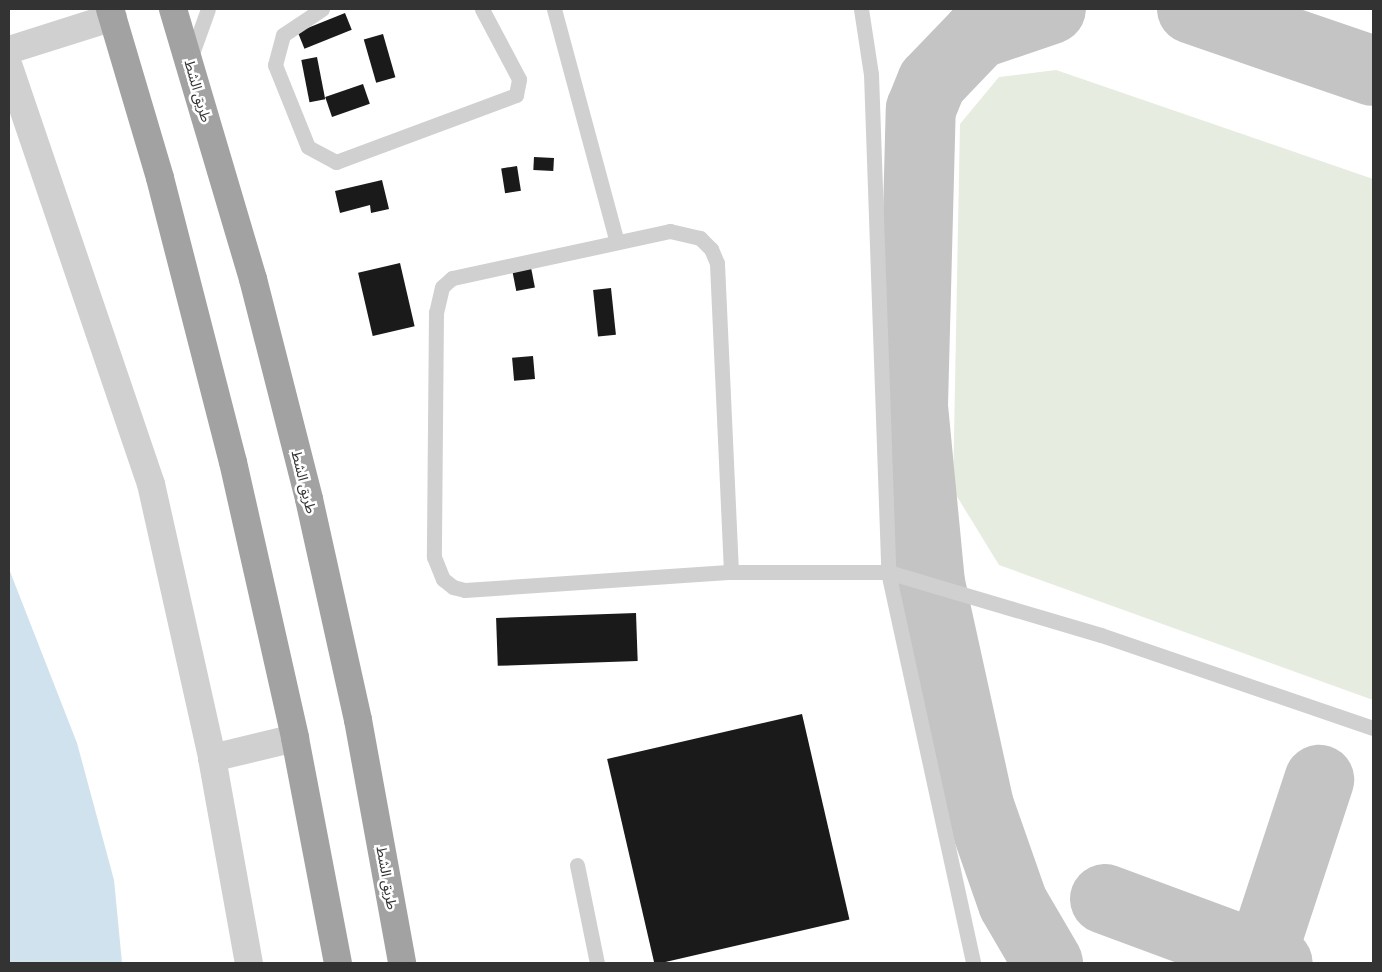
<!DOCTYPE html>
<html>
<head>
<meta charset="utf-8">
<style>
	body { margin:0 }
	#map { position:relative; width:1382px; height:972px; overflow:hidden; background:#fff; font-family:Raleway,"Noto Sans Arabic",sans-serif }
	div>[style] { position:absolute }
	.green>* { inset:0; background:#e6ecdf }
	.water>* { inset:0; background:#cfe2ee }
	.taxiway>* { height:70px; margin:-35px; padding:0 35px; transform-origin:35px; border-radius:35px; background:#c4c4c4 }
	.building>* { inset:0; background:#1a1a1a; transform-origin:0 0 }
	.service>* { height:15px; margin:-7.5px; padding:0 7.5px; transform-origin:7.5px; border-radius:7.5px; background:#d0d0d0 }
	.minor>* { height:28px; margin:-14px; padding:0 14px; transform-origin:14px; border-radius:14px; background:#d0d0d0 }
	.trunk>* { height:28px; margin:-14px; padding:0 14px; transform-origin:14px; border-radius:14px; background:#a2a2a2 }
	span { translate:-50% -50%; white-space:nowrap; text-align:center; line-height:1.15; -webkit-text-stroke:5px #fff; paint-order:stroke }
	.street-label { font-size:14px; color:#333 }
	.frame { position:absolute; inset:0; border:10px solid #333; pointer-events:none }
</style>
</head>
<body>
<div id="map">
	<div class="green">
		<div style="clip-path:polygon(1056px 70px,1373px 179px,1373px 700px,999px 565px,953px 490px,960px 124px,999px 77px)"></div>
	</div>
	<div class="water">
		<div style="clip-path:polygon(9px 569px,77px 743px,114px 880px,122px 963px,9px 963px)"></div>
	</div>
	<div class="taxiway">
		<div style="left:1192px;top:9px;width:191px;rotate:18.9deg"></div>
		<div style="left:1105px;top:899px;width:184px;rotate:20.3deg"></div>
		<div style="left:1048px;top:963px;width:69px;rotate:-120.3deg"></div>
		<div style="left:1013px;top:903px;width:103px;rotate:-109.3deg"></div>
		<div style="left:979px;top:806px;width:228px;rotate:-102.4deg"></div>
		<div style="left:930px;top:583px;width:179px;rotate:-95.5deg"></div>
		<div style="left:913px;top:405px;width:296px;rotate:-88.5deg"></div>
		<div style="left:921px;top:109px;width:29px;rotate:-68deg"></div>
		<div style="left:932px;top:82px;width:66px;rotate:-46.2deg"></div>
		<div style="left:978px;top:34px;width:77px;rotate:-18.9deg"></div>
		<div style="left:1259px;top:963px;width:193px;rotate:-71.8deg"></div>
	</div>
	<div class="building">
		<div style="left:345px;top:13px;width:18px;height:51px;rotate:68deg"></div>
		<div style="left:383px;top:34px;width:45px;height:20px;rotate:74deg"></div>
		<div style="left:317px;top:57px;width:43px;height:16px;rotate:79deg"></div>
		<div style="left:363px;top:84px;width:21px;height:40px;rotate:71deg"></div>
		<div style="left:534px;top:157px;width:20px;height:13px;rotate:3deg"></div>
		<div style="left:517px;top:166px;width:25px;height:16px;rotate:81deg"></div>
		<div style="clip-path:polygon(382px 180px,389px 209px,371px 213px,370px 205px,340px 213px,335px 191px)"></div>
		<div style="left:529px;top:257px;width:31px;height:19px;rotate:79deg"></div>
		<div style="left:400px;top:263px;width:65px;height:43px;rotate:77deg"></div>
		<div style="left:611px;top:288px;width:47px;height:18px;rotate:84deg"></div>
		<div style="left:533px;top:356px;width:23px;height:21px;rotate:85deg"></div>
		<div style="left:636px;top:613px;width:48px;height:140px;rotate:88deg"></div>
		<div style="left:802px;top:714px;width:211px;height:200px;rotate:77deg"></div>
	</div>
	<div class="service">
		<div style="left:322px;top:9px;width:47px;rotate:146.3deg"></div>
		<div style="left:283px;top:35px;width:31px;rotate:105deg"></div>
		<div style="left:275px;top:65px;width:88px;rotate:68.1deg"></div>
		<div style="left:308px;top:147px;width:32px;rotate:28deg"></div>
		<div style="left:336px;top:162px;width:192px;rotate:-20.4deg"></div>
		<div style="left:516px;top:95px;width:16px;rotate:-79deg"></div>
		<div style="left:519px;top:79px;width:79px;rotate:-117.9deg"></div>
		<div style="left:554px;top:9px;width:241px;rotate:74.9deg"></div>
		<div style="left:861px;top:9px;width:66px;rotate:81.3deg"></div>
		<div style="left:871px;top:74px;width:498px;rotate:88deg"></div>
		<div style="left:888px;top:572px;width:400px;rotate:77.7deg"></div>
		<div style="left:190px;top:59px;width:53px;rotate:-70.2deg"></div>
		<div style="left:731px;top:572px;width:309px;rotate:-92.6deg"></div>
		<div style="left:717px;top:263px;width:15px;rotate:-113deg"></div>
		<div style="left:711px;top:249px;width:16px;rotate:-135deg"></div>
		<div style="left:700px;top:238px;width:31px;rotate:-167deg"></div>
		<div style="left:670px;top:231px;width:223px;rotate:167.8deg"></div>
		<div style="left:452px;top:278px;width:13px;rotate:138deg"></div>
		<div style="left:442px;top:287px;width:26px;rotate:103deg"></div>
		<div style="left:436px;top:312px;width:245px;rotate:90.5deg"></div>
		<div style="left:434px;top:557px;width:24px;rotate:68deg"></div>
		<div style="left:443px;top:579px;width:13px;rotate:39deg"></div>
		<div style="left:453px;top:587px;width:12px;rotate:14deg"></div>
		<div style="left:465px;top:590px;width:267px;rotate:-3.9deg"></div>
		<div style="left:731px;top:572px;width:157px"></div>
		<div style="left:888px;top:572px;width:222px;rotate:16.5deg"></div>
		<div style="left:1101px;top:635px;width:287px;rotate:18.9deg"></div>
		<div style="left:577px;top:865px;width:100px;rotate:78.5deg"></div>
	</div>
	<div class="minor">
		<div style="left:9px;top:50px;width:109px;rotate:-17.6deg"></div>
		<div style="left:9px;top:67px;width:441px;rotate:71.2deg"></div>
		<div style="left:151px;top:484px;width:281px;rotate:77.4deg"></div>
		<div style="left:212px;top:758px;width:208px;rotate:79.8deg"></div>
		<div style="left:212px;top:758px;width:85px;rotate:-13.5deg"></div>
	</div>
	<div class="trunk">
		<div style="left:110px;top:9px;width:176px;rotate:73.5deg"></div>
		<div style="left:160px;top:178px;width:293px;rotate:75.6deg"></div>
		<div style="left:233px;top:462px;width:283px;rotate:77.3deg"></div>
		<div style="left:295px;top:738px;width:229px;rotate:79.2deg"></div>
		<div style="left:173px;top:9px;width:282px;rotate:73.5deg"></div>
		<div style="left:253px;top:279px;width:227px;rotate:75.7deg"></div>
		<div style="left:309px;top:499px;width:226px;rotate:77.5deg"></div>
		<div style="left:358px;top:720px;width:247px;rotate:79.7deg"></div>
	</div>
	<div class="street-label">
		<span style="left:198px;top:91px;rotate:74deg">طريق الشط</span>
		<span style="left:304px;top:482px;rotate:76deg">طريق الشط</span>
		<span style="left:387px;top:878px;rotate:80deg">طريق الشط</span>
	</div>
	<div class="frame"></div>
</div>
</body>
</html>
